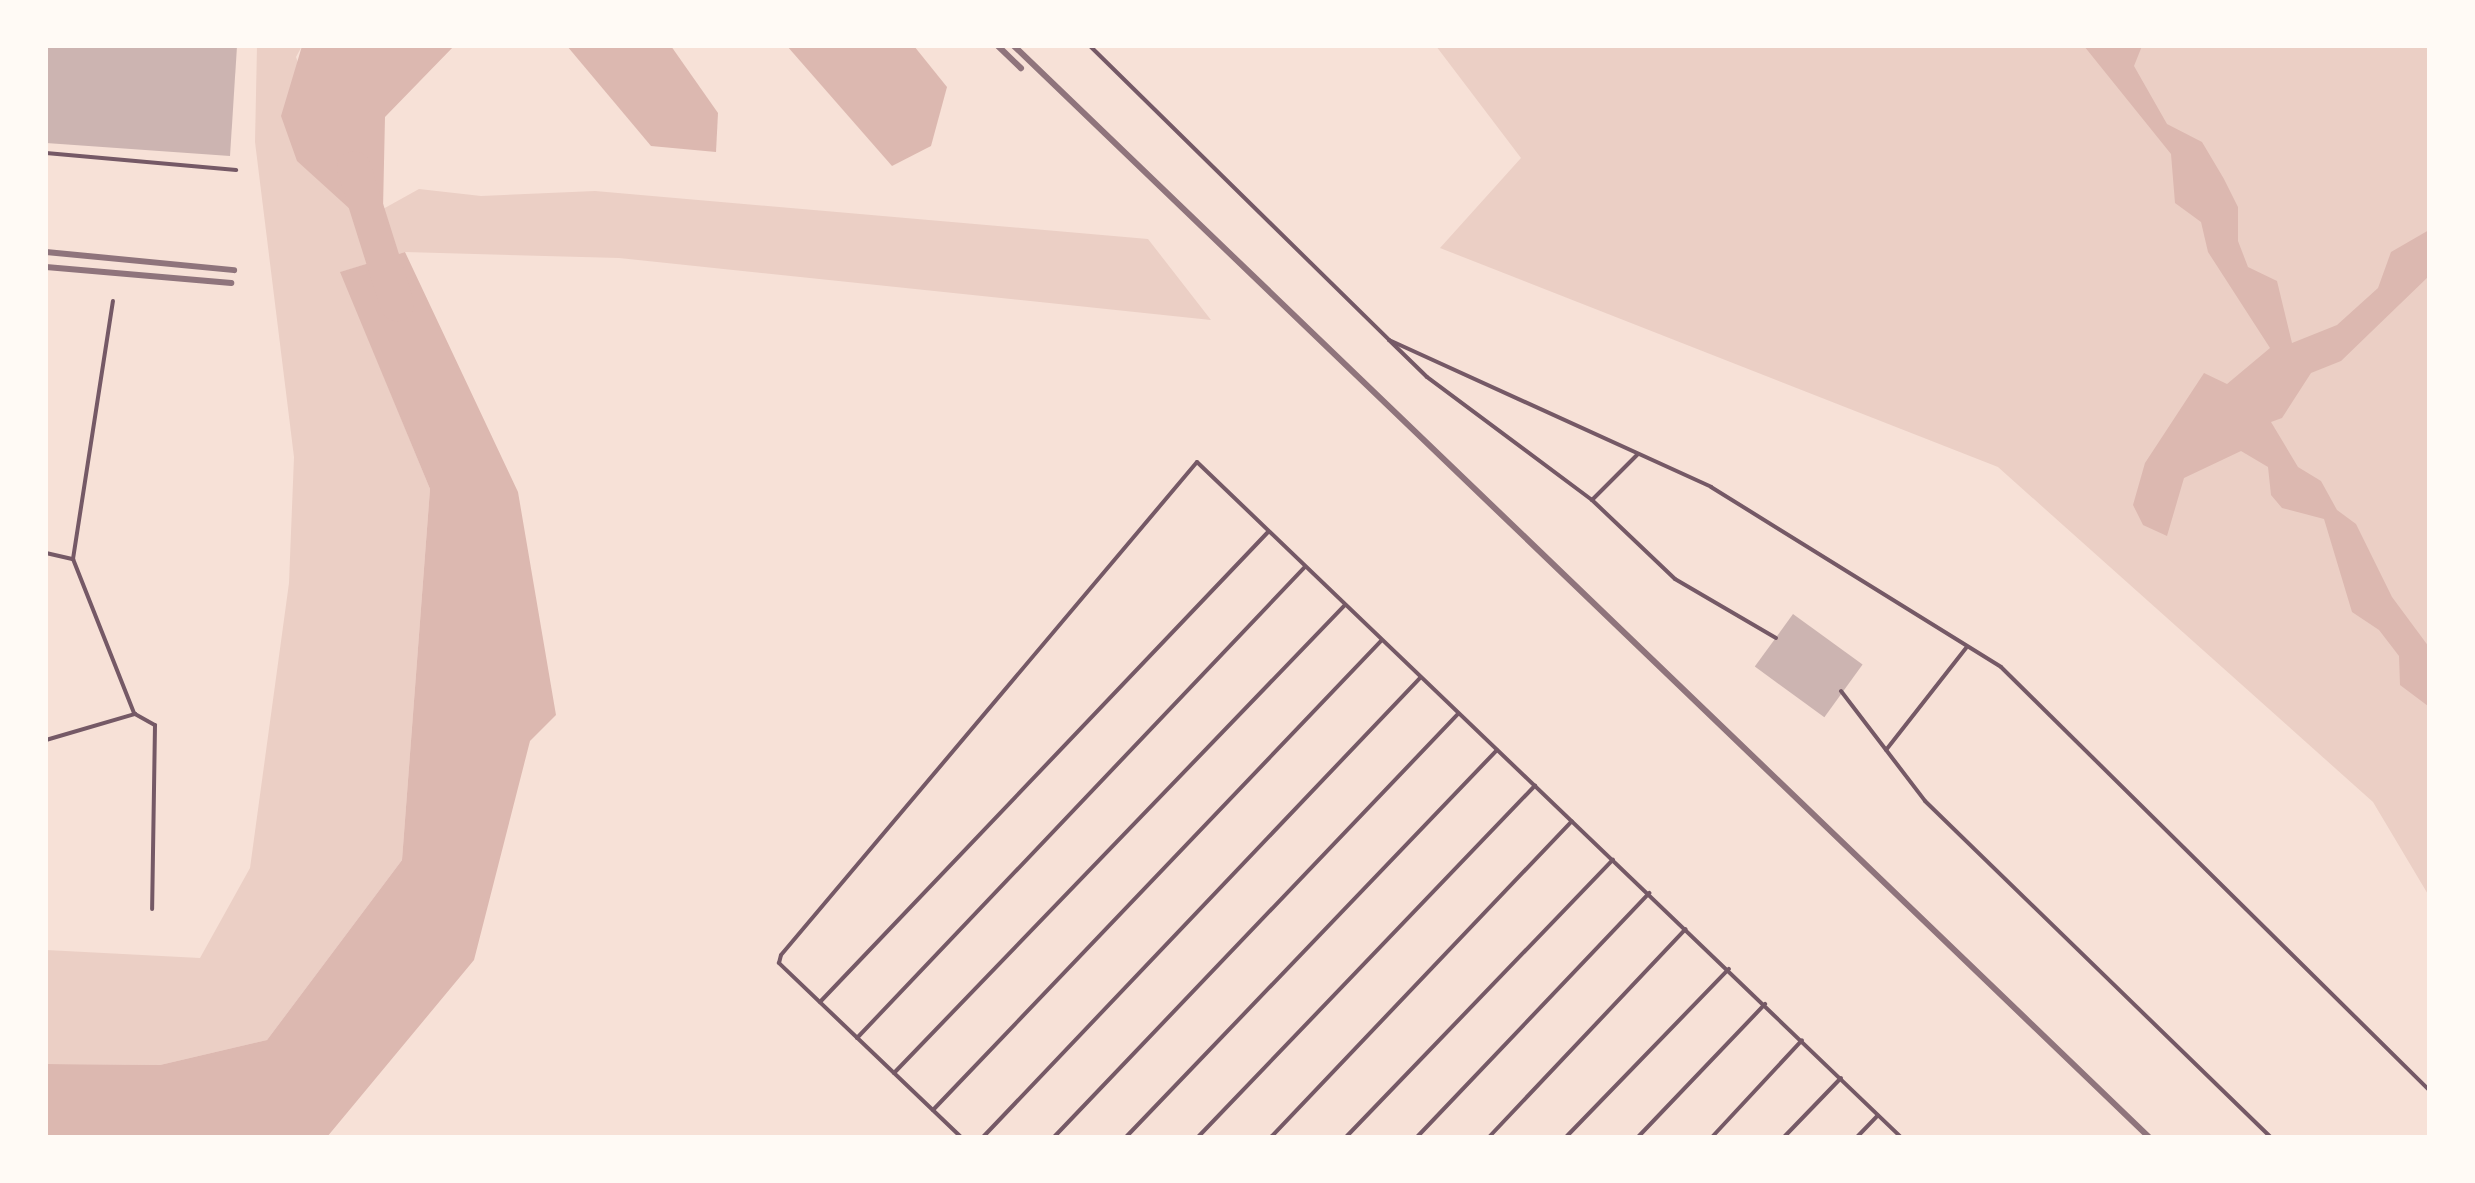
<!DOCTYPE html>
<html>
<head>
<meta charset="utf-8">
<style>
	body { margin:0 }
	#map { position:relative; width:2475px; height:1183px; overflow:hidden; background:#f7e1d7; font-family:"Crimson Pro",serif }
	div>[style] { position:absolute }
	.green>* { inset:0; background:#ebcfc5 }
	.water>* { inset:0; background:#dcb8b0 }
	.river>* { height:34px; margin:-17px; padding:0 17px; transform-origin:17px; border-radius:17px; background:#dcb8b0 }
	.building>* { inset:0; background:#ccb4b1; transform-origin:0 0 }
	.service>* { height:4px; margin:-2px; padding:0 2px; transform-origin:2px; border-radius:2px; background:#755966 }
	.rail>* { height:6px; margin:-3px; padding:0 3px; transform-origin:3px; border-radius:3px; background:#8f747c }
	span { translate:-50% -50%; white-space:nowrap; text-align:center; line-height:1.15; -webkit-text-stroke:6px #fffaf5; paint-order:stroke }
	.frame { position:absolute; inset:0; border:48px solid #fffaf5; pointer-events:none }
</style>
</head>
<body>
<div id="map">
	<div class="green">
		<div style="clip-path:polygon(257px 46px,302px 46px,296px 57px,351px 210px,383px 209px,419px 189px,481px 196px,595px 191px,1148px 239px,1211px 320px,619px 258px,405px 252px,341px 272px,430px 489px,402px 860px,267px 1040px,160px 1065px,46px 1064px,46px 950px,200px 958px,250px 868px,289px 583px,294px 457px,255px 142px)"></div>
		<div style="clip-path:polygon(1436px 46px,2429px 46px,2429px 896px,2373px 802px,1998px 467px,1440px 248px,1521px 158px)"></div>
	</div>
	<div class="water">
		<div style="clip-path:polygon(302px 46px,454px 46px,385px 117px,383px 209px,351px 210px,297px 161px,281px 116px)"></div>
		<div style="clip-path:polygon(567px 46px,671px 46px,718px 113px,716px 152px,651px 146px)"></div>
		<div style="clip-path:polygon(787px 46px,914px 46px,947px 87px,931px 146px,892px 166px)"></div>
		<div style="clip-path:polygon(2084px 46px,2142px 46px,2134px 66px,2167px 124px,2202px 142px,2224px 179px,2238px 207px,2238px 241px,2248px 267px,2277px 281px,2292px 343px,2337px 325px,2378px 288px,2391px 252px,2429px 230px,2429px 276px,2341px 361px,2311px 373px,2282px 418px,2271px 422px,2298px 467px,2321px 481px,2337px 510px,2356px 524px,2392px 597px,2429px 647px,2428px 706px,2400px 685px,2399px 656px,2379px 630px,2352px 612px,2324px 519px,2282px 508px,2271px 495px,2268px 467px,2241px 451px,2184px 478px,2167px 536px,2143px 525px,2133px 505px,2145px 463px,2204px 373px,2227px 384px,2270px 348px,2208px 252px,2201px 222px,2175px 203px,2171px 154px)"></div>
		<div style="clip-path:polygon(405px 252px,518px 492px,556px 715px,530px 741px,474px 960px,327px 1137px,46px 1137px,46px 1064px,160px 1065px,267px 1040px,402px 860px,430px 489px,340px 272px)"></div>
	</div>
	<div class="river">
		<div style="left:354px;top:168px;width:143px;rotate:72.5deg"></div>
	</div>
	<div class="building">
		<div style="clip-path:polygon(46px 46px,237px 46px,230px 156px,46px 143px)"></div>
		<div style="left:1793px;top:614px;width:86px;height:65px;rotate:36deg"></div>
	</div>
	<div class="service">
		<div style="left:1090px;top:46px;width:419px;rotate:44.5deg"></div>
		<div style="left:46px;top:153px;width:191px;rotate:5.1deg"></div>
		<div style="left:1592px;top:500px;width:65px;rotate:-45deg"></div>
		<div style="left:46px;top:553px;width:28px;rotate:13deg"></div>
		<div style="left:73px;top:559px;width:166px;rotate:68.4deg"></div>
		<div style="left:73px;top:559px;width:261px;rotate:-81.2deg"></div>
		<div style="left:1776px;top:638px;width:117px;rotate:-149.7deg"></div>
		<div style="left:1675px;top:579px;width:115px;rotate:-136.4deg"></div>
		<div style="left:1592px;top:500px;width:206px;rotate:-143.3deg"></div>
		<div style="left:1427px;top:377px;width:53px;rotate:-135.8deg"></div>
		<div style="left:1389px;top:340px;width:354px;rotate:24.5deg"></div>
		<div style="left:1711px;top:487px;width:341px;rotate:31.8deg"></div>
		<div style="left:2001px;top:667px;width:602px;rotate:44.66deg"></div>
		<div style="left:1841px;top:691px;width:138px;rotate:52.6deg"></div>
		<div style="left:1925px;top:801px;width:482px;rotate:44.2deg"></div>
		<div style="left:46px;top:740px;width:93px;rotate:-16.3deg"></div>
		<div style="left:135px;top:714px;width:23px;rotate:29deg"></div>
		<div style="left:155px;top:725px;width:184px;rotate:90.9deg"></div>
		<div style="left:1886px;top:750px;width:130px;rotate:-51.9deg"></div>
		<div style="left:820px;top:1002px;width:649px;rotate:-46.37deg"></div>
		<div style="left:857px;top:1038px;width:649px;rotate:-46.44deg"></div>
		<div style="left:894px;top:1073px;width:649px;rotate:-46.06deg"></div>
		<div style="left:933px;top:1110px;width:649px;rotate:-46.31deg"></div>
		<div style="left:961px;top:1137px;width:252px;rotate:-136.3deg"></div>
		<div style="left:779px;top:963px;width:8px;rotate:-76deg"></div>
		<div style="left:781px;top:955px;width:645px;rotate:-49.84deg"></div>
		<div style="left:1197px;top:462px;width:975px;rotate:43.8deg"></div>
		<div style="left:983px;top:1137px;width:634px;rotate:-46.41deg"></div>
		<div style="left:1054px;top:1137px;width:585px;rotate:-46.32deg"></div>
		<div style="left:1126px;top:1137px;width:536px;rotate:-46.21deg"></div>
		<div style="left:1198px;top:1137px;width:487px;rotate:-46.2deg"></div>
		<div style="left:1271px;top:1137px;width:436px;rotate:-46.4deg"></div>
		<div style="left:1346px;top:1137px;width:385px;rotate:-46.1deg"></div>
		<div style="left:1417px;top:1137px;width:337px;rotate:-46.4deg"></div>
		<div style="left:1489px;top:1137px;width:286px;rotate:-46.6deg"></div>
		<div style="left:1566px;top:1137px;width:234px;rotate:-45.9deg"></div>
		<div style="left:1638px;top:1137px;width:184px;rotate:-46.3deg"></div>
		<div style="left:1712px;top:1137px;width:132px;rotate:-47.1deg"></div>
		<div style="left:1784px;top:1137px;width:82px;rotate:-46deg"></div>
		<div style="left:1857px;top:1137px;width:30px;rotate:-46deg"></div>
	</div>
	<div class="rail">
		<div style="left:998px;top:46px;width:32px;rotate:44deg"></div>
		<div style="left:1014px;top:46px;width:1574px;rotate:43.87deg"></div>
		<div style="left:46px;top:252px;width:189px;rotate:5.5deg"></div>
		<div style="left:46px;top:267px;width:186px;rotate:4.9deg"></div>
	</div>
	<div class="frame"></div>
</div>
</body>
</html>
